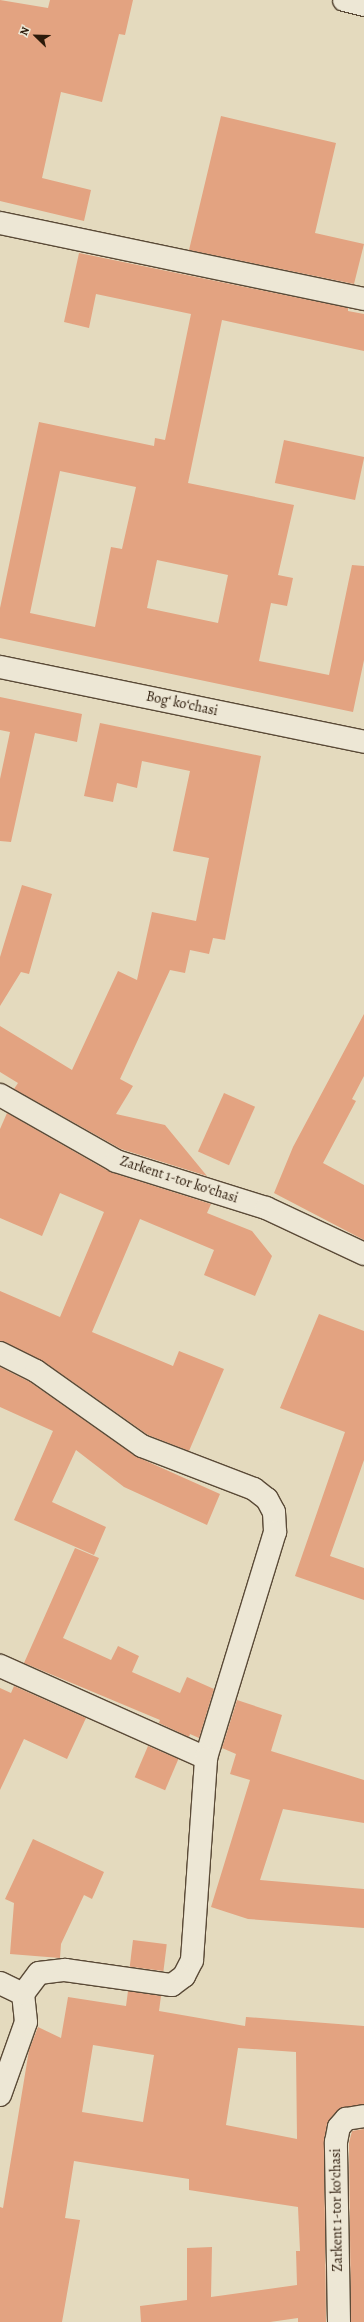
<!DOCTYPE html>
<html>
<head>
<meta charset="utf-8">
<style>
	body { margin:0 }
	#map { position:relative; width:364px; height:2322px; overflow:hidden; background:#e4dabe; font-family:Alegreya,serif }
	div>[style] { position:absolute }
	.building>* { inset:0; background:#e3a381; transform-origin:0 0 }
	.roads { filter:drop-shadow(1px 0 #5a4a37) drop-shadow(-1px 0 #5a4a37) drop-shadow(0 1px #5a4a37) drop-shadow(0 -1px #5a4a37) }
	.street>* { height:22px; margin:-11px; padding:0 11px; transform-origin:11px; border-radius:11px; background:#ede7d5 }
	span { translate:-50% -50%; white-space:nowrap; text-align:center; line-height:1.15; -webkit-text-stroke:3px #ede7d5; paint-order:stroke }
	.street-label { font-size:14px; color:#2c1a0a }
	.north { position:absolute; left:16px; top:16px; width:40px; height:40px; -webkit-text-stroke:3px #ede7d5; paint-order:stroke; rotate:293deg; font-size:11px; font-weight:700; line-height:16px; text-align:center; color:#2c1a0a }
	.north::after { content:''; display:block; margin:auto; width:14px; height:18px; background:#2c1a0a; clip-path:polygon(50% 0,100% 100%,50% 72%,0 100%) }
</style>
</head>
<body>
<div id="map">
	<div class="building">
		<div style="clip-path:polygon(0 0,48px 8px,50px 0,133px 0,125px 35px,119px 34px,102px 102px,61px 92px,42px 178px,91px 190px,84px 221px,0 201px)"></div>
		<div style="clip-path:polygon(221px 116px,336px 143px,315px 233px,364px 244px,354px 284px,189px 250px)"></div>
		<div style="clip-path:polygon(evenodd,79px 253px,348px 308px,348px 311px,364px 314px,364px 351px,222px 320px,188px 483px,294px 505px,278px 575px,293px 578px,287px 606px,271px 603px,259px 661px,329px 675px,352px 565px,364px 566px,364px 660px,353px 712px,0 638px,0 608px,39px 422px,154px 446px,155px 438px,165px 440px,191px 314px,96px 294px,89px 328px,64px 322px,79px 253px,60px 471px,136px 487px,122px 549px,111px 547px,95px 627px,30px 613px,60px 471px,79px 253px,157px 560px,228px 575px,218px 623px,147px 608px,157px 560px)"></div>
		<div style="left:284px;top:440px;width:82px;height:44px;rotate:12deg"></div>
		<div style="clip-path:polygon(0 697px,82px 714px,77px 742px,35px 733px,11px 842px,0 841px,0 779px,10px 732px,0 730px)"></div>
		<div style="clip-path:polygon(100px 723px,261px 756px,225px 940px,213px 938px,209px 954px,190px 950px,185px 973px,170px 970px,120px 1079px,133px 1086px,116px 1114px,165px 1125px,207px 1176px,121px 1149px,14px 1089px,18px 1083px,0 1072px,0 1026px,72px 1070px,118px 971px,137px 980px,152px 912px,196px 921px,209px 858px,173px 851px,190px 771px,142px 761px,137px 788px,117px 783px,113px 802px,84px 796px)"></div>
		<div style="clip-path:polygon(22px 885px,52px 894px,29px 974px,21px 972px,0 1006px,0 957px)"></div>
		<div style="clip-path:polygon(364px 1014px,364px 1076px,352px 1099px,356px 1101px,323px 1163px,364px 1185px,364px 1240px,274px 1193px,293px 1147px)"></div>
		<div style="left:224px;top:1093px;width:34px;height:64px;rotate:24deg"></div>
		<div style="clip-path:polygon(7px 1113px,110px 1172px,211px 1204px,207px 1213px,252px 1231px,272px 1256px,255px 1296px,204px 1275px,214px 1250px,140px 1219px,92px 1332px,173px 1366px,179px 1351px,224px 1369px,189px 1451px,148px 1435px,43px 1361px,0 1341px,0 1291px,60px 1317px,104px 1212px,60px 1193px,42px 1236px,0 1218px,0 1129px)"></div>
		<div style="clip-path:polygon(319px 1314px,364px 1331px,364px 1460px,330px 1556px,364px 1568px,364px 1600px,295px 1576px,345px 1432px,280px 1408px)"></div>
		<div style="clip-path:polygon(0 1367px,30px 1382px,135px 1456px,220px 1494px,207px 1525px,124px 1487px,76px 1450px,52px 1502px,106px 1527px,94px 1555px,14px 1520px,53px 1431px,0 1407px)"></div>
		<div style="clip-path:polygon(75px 1548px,99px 1558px,63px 1638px,111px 1660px,118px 1646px,139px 1656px,132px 1672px,180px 1693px,187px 1677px,214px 1689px,199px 1738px,190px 1734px,189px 1737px,159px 1723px,160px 1720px,24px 1663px)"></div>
		<div style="clip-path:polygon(14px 1686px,86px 1718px,67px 1759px,24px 1739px,0 1790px,0 1688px,11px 1693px)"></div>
		<div style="clip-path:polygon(237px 1700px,282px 1715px,271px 1751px,364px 1780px,364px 1823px,283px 1809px,260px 1880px,364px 1889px,364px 1928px,248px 1919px,211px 1907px,250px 1780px,230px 1774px,236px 1754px,222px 1748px)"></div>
		<div style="left:148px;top:1746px;width:33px;height:34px;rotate:23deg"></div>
		<div style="clip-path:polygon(33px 1839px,104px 1872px,92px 1899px,84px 1895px,61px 1944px,60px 1958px,10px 1954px,14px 1903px,5px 1899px)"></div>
		<div style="left:133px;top:1940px;width:34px;height:27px;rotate:7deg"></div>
		<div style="clip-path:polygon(evenodd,128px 1991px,161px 1996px,159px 2011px,245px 2026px,246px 2017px,364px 2026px,364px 2104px,337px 2111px,327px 2124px,324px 2140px,326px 2322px,298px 2322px,298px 2318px,270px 2322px,141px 2322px,140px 2306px,187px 2300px,187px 2248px,212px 2247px,211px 2297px,297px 2285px,296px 2251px,300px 2251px,298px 2207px,189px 2190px,189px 2179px,74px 2161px,65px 2218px,80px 2220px,62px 2322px,0 2322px,0 2207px,3px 2208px,29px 2050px,38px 2027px,61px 2038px,68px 1997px,126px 2006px,128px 1991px,93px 2045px,154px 2055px,143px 2122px,82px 2112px,93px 2045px,128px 1991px,238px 2048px,296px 2052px,297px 2139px,226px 2125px,238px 2048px)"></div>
		<div style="clip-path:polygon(364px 2129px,364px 2322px,351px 2322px,349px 2143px,352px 2131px)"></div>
	</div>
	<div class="roads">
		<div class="street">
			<div style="left:344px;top:0;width:21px;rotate:14deg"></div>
			<div style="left:0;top:223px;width:372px;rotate:11.8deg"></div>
			<div style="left:0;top:667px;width:372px;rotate:11.6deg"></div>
			<div style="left:0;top:1095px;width:133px;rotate:29.6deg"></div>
			<div style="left:116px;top:1161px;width:157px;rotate:17.4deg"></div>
			<div style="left:266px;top:1208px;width:108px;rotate:25.1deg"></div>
			<div style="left:0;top:1353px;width:40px;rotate:26.6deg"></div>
			<div style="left:36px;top:1371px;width:130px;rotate:35.3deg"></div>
			<div style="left:142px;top:1446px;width:120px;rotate:21deg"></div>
			<div style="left:254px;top:1489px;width:16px;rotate:38deg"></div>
			<div style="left:267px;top:1499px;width:15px;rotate:62deg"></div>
			<div style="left:274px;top:1512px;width:20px;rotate:87deg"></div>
			<div style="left:275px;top:1532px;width:236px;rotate:107deg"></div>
			<div style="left:206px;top:1758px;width:226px;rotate:-155.9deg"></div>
			<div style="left:0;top:1983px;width:25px;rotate:26deg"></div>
			<div style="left:0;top:2095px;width:77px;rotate:-70.4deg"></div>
			<div style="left:26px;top:2022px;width:28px;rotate:-96deg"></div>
			<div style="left:23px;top:1994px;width:26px;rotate:-53deg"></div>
			<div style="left:39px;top:1973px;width:26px;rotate:-7deg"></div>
			<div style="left:65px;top:1970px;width:108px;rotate:8deg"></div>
			<div style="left:172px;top:1985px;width:15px;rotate:-37deg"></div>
			<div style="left:184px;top:1976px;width:18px;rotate:-63deg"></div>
			<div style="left:192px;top:1960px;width:202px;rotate:-86deg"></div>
			<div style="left:339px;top:2322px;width:180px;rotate:-91deg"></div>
			<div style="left:336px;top:2142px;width:15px;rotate:-79deg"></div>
			<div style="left:339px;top:2127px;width:11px;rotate:-49deg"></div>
			<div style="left:346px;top:2119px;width:18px;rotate:-9deg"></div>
		</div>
	</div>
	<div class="street-label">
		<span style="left:182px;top:704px;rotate:12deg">Bogʻ koʻchasi</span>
		<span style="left:179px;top:1180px;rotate:18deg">Zarkent 1-tor koʻchasi</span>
		<span style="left:337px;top:2210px;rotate:-91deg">Zarkent 1-tor koʻchasi</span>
	</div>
	<div class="north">N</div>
</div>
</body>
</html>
